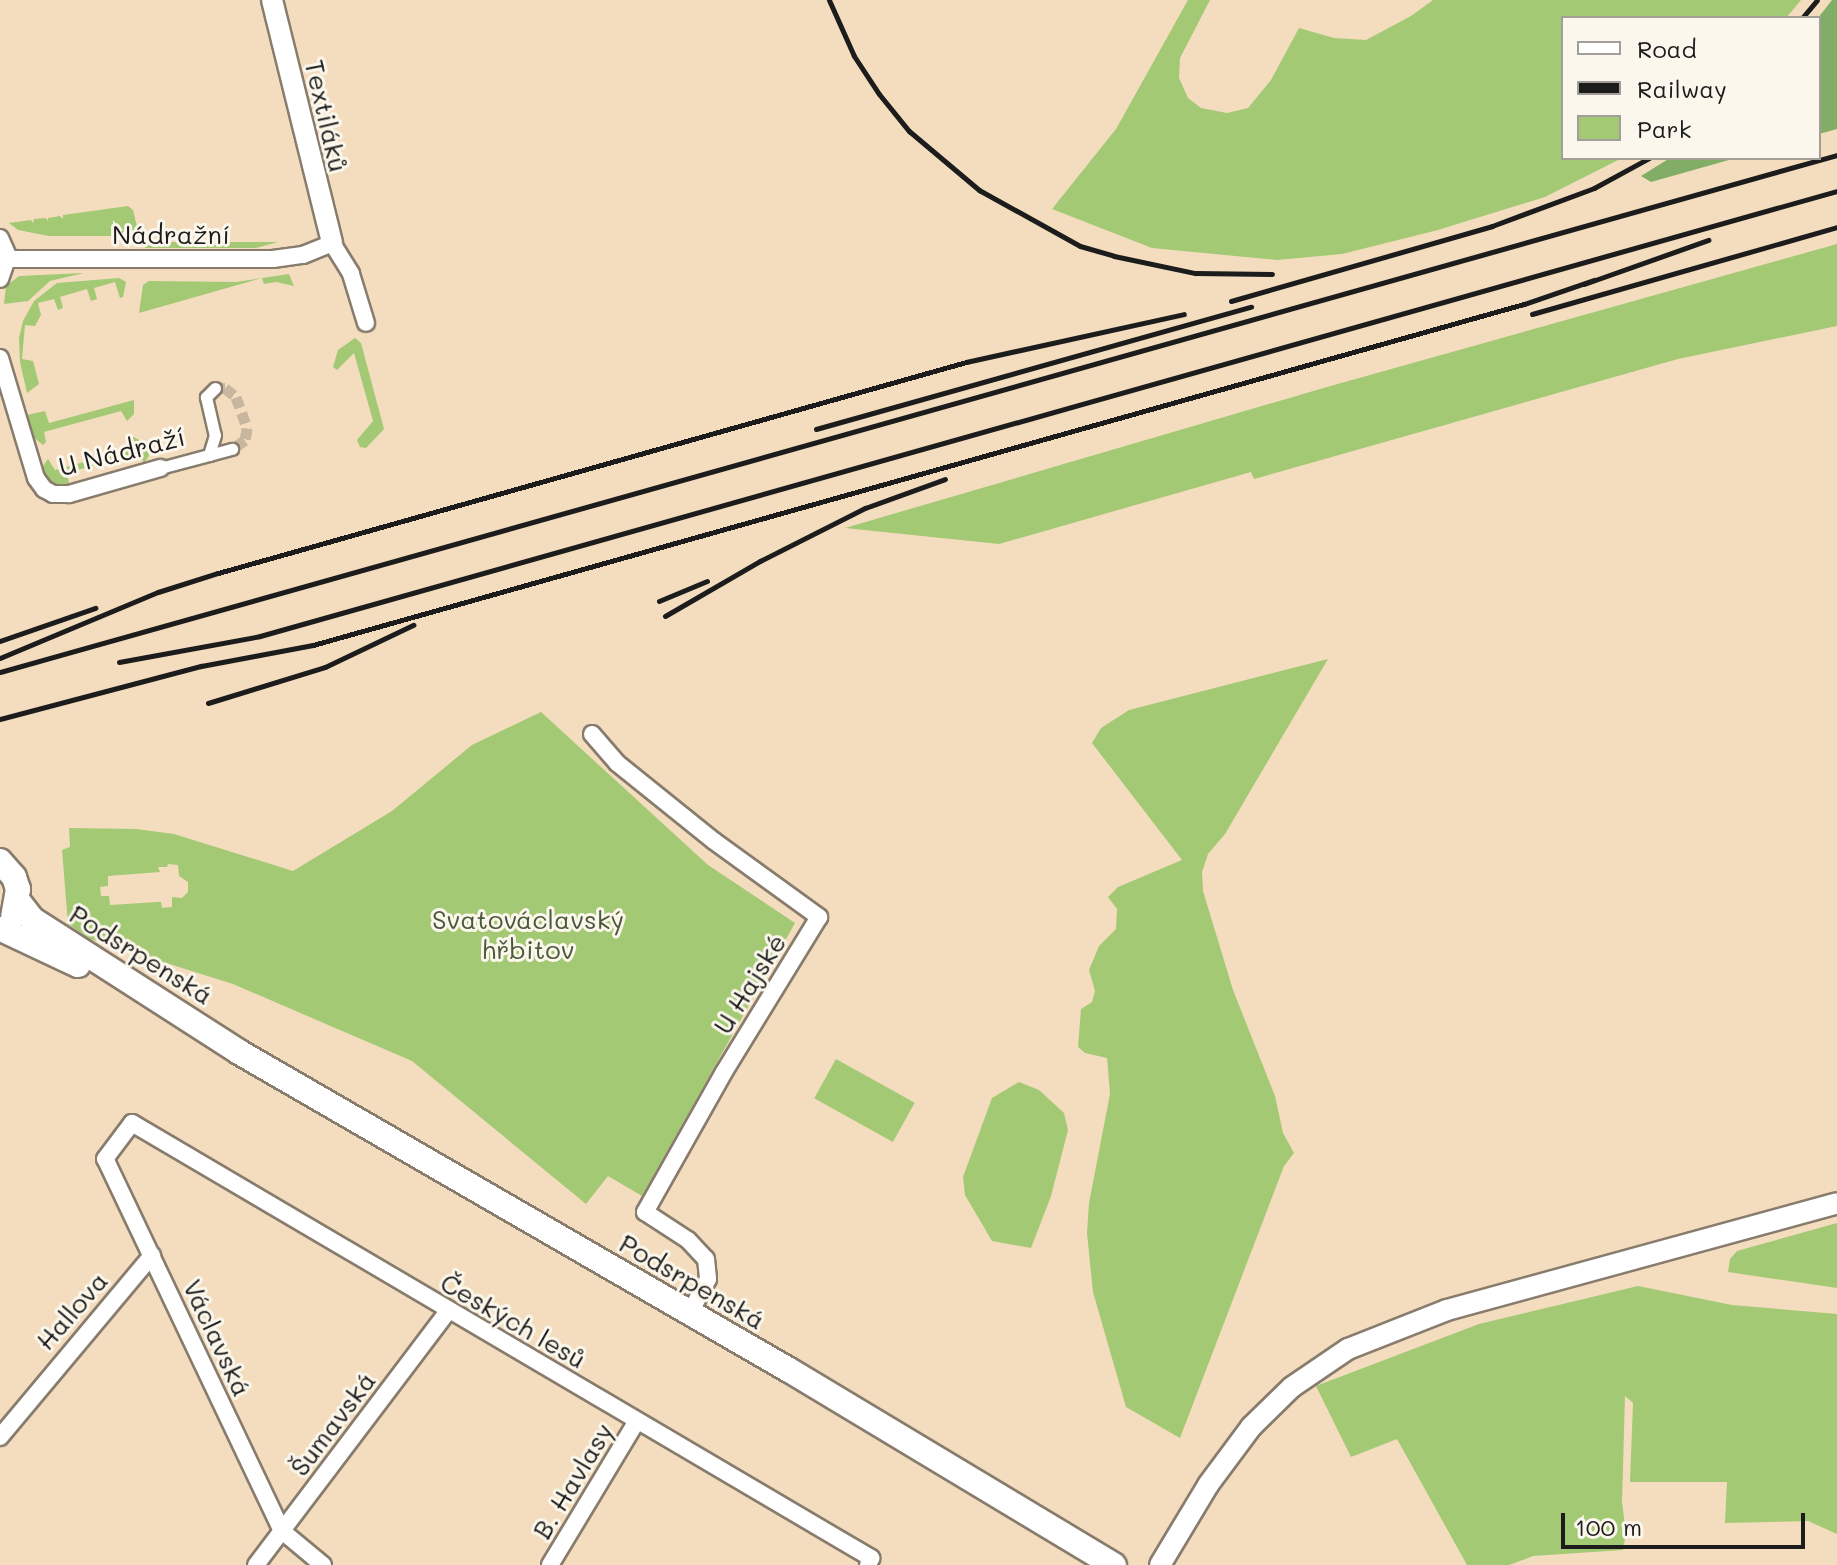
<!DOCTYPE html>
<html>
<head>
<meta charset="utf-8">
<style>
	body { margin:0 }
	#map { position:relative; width:1837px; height:1565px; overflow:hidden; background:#f3ddbe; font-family:Mali,sans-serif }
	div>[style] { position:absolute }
	.green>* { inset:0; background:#a3c974; transform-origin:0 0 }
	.forest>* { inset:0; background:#82ad66 }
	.pedestrian-tunnel>* { height:11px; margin-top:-5.5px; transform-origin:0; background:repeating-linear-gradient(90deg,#c8b69e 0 11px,transparent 0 16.5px) }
	.roads { filter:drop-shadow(2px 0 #887c6d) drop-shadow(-2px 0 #887c6d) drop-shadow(0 2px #887c6d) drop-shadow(0 -2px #887c6d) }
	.pedestrian>* { height:11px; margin:-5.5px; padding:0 5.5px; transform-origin:5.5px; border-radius:5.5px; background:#fff }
	.minor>* { height:16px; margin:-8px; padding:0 8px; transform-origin:8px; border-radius:8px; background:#fff }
	.tertiary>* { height:20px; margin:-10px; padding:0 10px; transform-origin:10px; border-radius:10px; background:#fff }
	.primary>* { height:24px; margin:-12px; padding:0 12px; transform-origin:12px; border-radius:12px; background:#fff }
	.rail>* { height:5px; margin:-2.5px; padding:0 2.5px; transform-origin:2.5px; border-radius:2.5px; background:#1c1c1c }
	span { translate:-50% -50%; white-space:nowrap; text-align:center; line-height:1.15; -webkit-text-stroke:6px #fbf7ec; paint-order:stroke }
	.street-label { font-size:26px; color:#1c1c1c }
	.park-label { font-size:26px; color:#4b593b }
	.legend { position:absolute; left:1561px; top:16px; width:260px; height:144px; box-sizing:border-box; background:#fbf7ec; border:2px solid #a29f99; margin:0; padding:10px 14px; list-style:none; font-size:24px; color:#1c1c1c }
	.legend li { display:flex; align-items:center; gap:16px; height:40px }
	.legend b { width:40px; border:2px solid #a29f99 }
	.scale { position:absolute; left:1561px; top:1513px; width:244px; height:36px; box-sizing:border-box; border:4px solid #1c1c1c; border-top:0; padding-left:10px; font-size:24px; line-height:28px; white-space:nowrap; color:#1c1c1c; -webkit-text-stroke:6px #fbf7ec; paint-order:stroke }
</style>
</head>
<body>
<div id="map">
	<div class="green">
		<div style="clip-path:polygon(1188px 0,1210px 0,1180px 58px,1179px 78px,1188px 98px,1201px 108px,1227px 113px,1248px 108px,1271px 80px,1299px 28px,1334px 38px,1366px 40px,1411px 16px,1433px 0,1801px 0,1786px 18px,1563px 18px,1563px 158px,1622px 158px,1545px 197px,1438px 230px,1342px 254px,1277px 260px,1152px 248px,1052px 209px,1116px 129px)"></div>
		<div style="clip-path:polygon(128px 206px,133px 210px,138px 231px,135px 236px,49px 236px,18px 230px,9px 223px,31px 220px,33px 223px,34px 219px,46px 218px,48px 221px,48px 218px,60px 216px,63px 219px,63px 215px)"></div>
		<div style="clip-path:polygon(147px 242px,278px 242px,256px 248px,145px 248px)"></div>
		<div style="clip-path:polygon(1837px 244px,1837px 326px,1678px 359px,1254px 479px,1251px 472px,999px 544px,845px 528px,1327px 387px)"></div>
		<div style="clip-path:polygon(84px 273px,50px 281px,28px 301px,4px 304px,6px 286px,19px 276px)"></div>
		<div style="clip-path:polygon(289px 274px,294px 286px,276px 282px,264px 284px,262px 278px,139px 313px,143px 285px,149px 281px,236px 282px)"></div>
		<div style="clip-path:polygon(119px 278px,126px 282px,123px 297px,120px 298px,115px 282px,94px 288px,97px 299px,91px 301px,87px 289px,60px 297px,63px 308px,58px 310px,54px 299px,38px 303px,41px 315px,35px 326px,25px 325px,22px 359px,33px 361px,39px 384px,27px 393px,20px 362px,19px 338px,23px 321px,34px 301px,57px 283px)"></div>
		<div style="clip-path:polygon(355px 338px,361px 343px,384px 429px,366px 448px,360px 447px,357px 440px,373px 421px,354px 353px,337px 370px,333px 367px,338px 350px)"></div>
		<div style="clip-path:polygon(134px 400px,134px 414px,127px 421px,121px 411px,44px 432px,46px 442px,43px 445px,33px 437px,27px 415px,45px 411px,49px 423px)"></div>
		<div style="clip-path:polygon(132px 436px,146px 444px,149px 456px,144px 463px,138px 453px,67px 473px,69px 483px,62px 486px,51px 483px,44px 475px,43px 466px,48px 459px,55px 470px,131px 449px)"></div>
		<div style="clip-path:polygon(1328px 659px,1225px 834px,1208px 854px,1202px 872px,1203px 891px,1233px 990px,1275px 1096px,1283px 1133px,1294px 1153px,1284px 1166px,1180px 1438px,1126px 1407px,1093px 1292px,1087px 1233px,1089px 1203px,1110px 1094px,1107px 1058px,1085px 1053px,1078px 1047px,1081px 1009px,1092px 1002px,1095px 991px,1089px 970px,1099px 946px,1116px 929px,1117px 909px,1108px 897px,1118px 887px,1182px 860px,1092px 743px,1101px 728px,1129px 710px)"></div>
		<div style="clip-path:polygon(evenodd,541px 712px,708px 865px,795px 923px,642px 1196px,608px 1176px,586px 1204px,412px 1061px,233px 984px,90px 939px,68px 924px,62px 850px,70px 847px,69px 828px,136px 829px,174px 834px,293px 871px,392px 811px,472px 745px,541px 712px,168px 864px,178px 865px,179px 876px,188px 882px,188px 892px,182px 898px,172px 897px,172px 907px,162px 908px,161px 902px,157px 902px,110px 905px,109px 896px,101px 896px,100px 887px,108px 886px,108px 876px,160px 872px,158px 867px,167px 867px,168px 864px)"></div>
		<div style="left:836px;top:1059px;width:90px;height:45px;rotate:29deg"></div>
		<div style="clip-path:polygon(1019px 1082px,1039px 1090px,1064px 1113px,1068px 1130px,1051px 1196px,1031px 1248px,992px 1241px,965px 1195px,963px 1177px,992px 1098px)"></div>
		<div style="clip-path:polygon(1837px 1223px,1837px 1288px,1728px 1272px,1730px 1259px,1737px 1251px)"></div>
		<div style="clip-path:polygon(1638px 1286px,1732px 1305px,1837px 1314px,1837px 1534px,1808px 1521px,1725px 1523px,1727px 1482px,1630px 1482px,1633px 1403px,1625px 1396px,1622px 1502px,1626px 1533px,1623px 1550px,1533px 1556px,1509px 1565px,1467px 1565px,1397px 1439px,1351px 1457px,1316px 1386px,1479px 1324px)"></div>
	</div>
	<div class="forest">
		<div style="clip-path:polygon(1832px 0,1837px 0,1837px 129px,1819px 134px,1818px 18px)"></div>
		<div style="clip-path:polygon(1670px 158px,1736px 158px,1651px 182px,1641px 176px)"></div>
	</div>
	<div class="pedestrian-tunnel">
		<div style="left:215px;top:388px;width:10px"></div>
		<div style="left:225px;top:388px;width:14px;rotate:39deg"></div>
		<div style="left:236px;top:397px;width:33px;rotate:70deg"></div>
		<div style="left:247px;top:428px;width:12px;rotate:99deg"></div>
		<div style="left:245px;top:440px;width:16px;rotate:145deg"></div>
	</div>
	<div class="roads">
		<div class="pedestrian">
			<div style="left:215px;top:388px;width:13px;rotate:135deg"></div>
			<div style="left:206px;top:397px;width:39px;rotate:77deg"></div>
			<div style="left:215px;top:435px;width:21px;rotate:107deg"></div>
			<div style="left:209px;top:455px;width:24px;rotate:-15deg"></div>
			<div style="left:160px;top:468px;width:51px;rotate:-14.9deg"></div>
		</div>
		<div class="minor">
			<div style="left:0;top:238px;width:20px;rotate:66deg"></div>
			<div style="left:8px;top:256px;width:24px;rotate:109deg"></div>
			<div style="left:8px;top:259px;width:265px"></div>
			<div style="left:273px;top:259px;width:30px;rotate:-8deg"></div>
			<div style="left:303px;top:255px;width:31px;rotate:-22deg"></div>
			<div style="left:332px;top:243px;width:36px;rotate:58deg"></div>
			<div style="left:351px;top:274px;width:51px;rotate:73deg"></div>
			<div style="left:0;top:358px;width:125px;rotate:73.3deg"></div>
			<div style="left:36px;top:478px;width:14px;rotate:54deg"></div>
			<div style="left:44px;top:489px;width:10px;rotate:29deg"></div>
			<div style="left:53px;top:494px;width:16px"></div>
			<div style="left:69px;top:494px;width:95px;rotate:-15.9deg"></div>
			<div style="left:592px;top:734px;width:38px;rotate:49deg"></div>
			<div style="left:617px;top:763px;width:124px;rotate:38.8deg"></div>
			<div style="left:714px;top:841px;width:130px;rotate:35.9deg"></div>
			<div style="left:819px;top:917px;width:182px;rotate:121.5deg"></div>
			<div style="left:724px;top:1072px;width:161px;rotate:119.4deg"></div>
			<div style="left:645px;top:1212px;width:51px;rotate:33.1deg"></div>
			<div style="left:688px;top:1240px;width:26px;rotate:47deg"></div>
			<div style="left:706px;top:1259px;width:20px;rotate:84deg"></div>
			<div style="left:708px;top:1279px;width:38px;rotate:118deg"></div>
			<div style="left:0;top:1437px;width:237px;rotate:-50.1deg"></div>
			<div style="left:256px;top:1565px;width:318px;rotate:-52.9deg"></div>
			<div style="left:323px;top:1565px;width:53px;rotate:-140.3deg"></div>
			<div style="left:282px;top:1531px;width:412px;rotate:-115.4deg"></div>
			<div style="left:105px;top:1159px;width:45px;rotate:-53.1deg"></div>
			<div style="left:132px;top:1123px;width:858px;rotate:30.48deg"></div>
			<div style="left:871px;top:1558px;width:8px;rotate:113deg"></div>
			<div style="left:550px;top:1565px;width:168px;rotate:-58.9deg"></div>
		</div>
		<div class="tertiary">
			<div style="left:272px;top:0;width:250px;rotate:76.1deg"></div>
			<div style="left:1160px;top:1565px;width:93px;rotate:-59deg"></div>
			<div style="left:1208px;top:1485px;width:72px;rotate:-53.4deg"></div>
			<div style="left:1251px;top:1427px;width:57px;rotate:-44.3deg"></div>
			<div style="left:1292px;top:1387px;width:68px;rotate:-34.2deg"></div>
			<div style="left:1348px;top:1349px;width:106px;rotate:-21.5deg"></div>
			<div style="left:1447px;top:1310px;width:404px;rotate:-15.3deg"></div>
		</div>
		<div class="primary">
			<div style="left:0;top:861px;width:21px;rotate:49deg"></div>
			<div style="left:14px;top:877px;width:13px;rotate:72deg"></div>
			<div style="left:18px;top:889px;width:27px;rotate:100deg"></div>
			<div style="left:18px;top:901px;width:23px;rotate:52deg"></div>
			<div style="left:32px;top:919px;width:246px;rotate:32.7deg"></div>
			<div style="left:239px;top:1052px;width:635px;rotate:30.04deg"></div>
			<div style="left:789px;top:1370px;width:379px;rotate:31deg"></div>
			<div style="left:1px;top:929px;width:85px;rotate:25.1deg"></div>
		</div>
	</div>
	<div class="rail">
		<div style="left:829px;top:0;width:61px;rotate:65.9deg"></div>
		<div style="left:854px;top:56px;width:45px;rotate:56.7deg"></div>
		<div style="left:879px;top:94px;width:48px;rotate:51deg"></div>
		<div style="left:909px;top:131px;width:92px;rotate:40.1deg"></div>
		<div style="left:979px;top:190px;width:115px;rotate:29deg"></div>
		<div style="left:1080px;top:246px;width:35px;rotate:16deg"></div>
		<div style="left:1114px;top:256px;width:83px;rotate:11.9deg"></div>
		<div style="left:1195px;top:273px;width:77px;rotate:0.7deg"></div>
		<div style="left:1802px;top:18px;width:23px;rotate:-50deg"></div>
		<div style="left:1584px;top:284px;width:132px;rotate:-19.5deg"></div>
		<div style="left:1231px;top:301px;width:272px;rotate:-16deg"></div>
		<div style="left:1492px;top:226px;width:109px;rotate:-20.4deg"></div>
		<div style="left:1594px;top:188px;width:63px;rotate:-28.6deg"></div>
		<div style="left:1532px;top:314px;width:317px;rotate:-15.9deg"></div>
		<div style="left:816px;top:429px;width:452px;rotate:-15.7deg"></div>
		<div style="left:659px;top:601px;width:52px;rotate:-22.6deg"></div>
		<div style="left:665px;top:616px;width:110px;rotate:-30.1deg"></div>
		<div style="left:760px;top:561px;width:118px;rotate:-26.8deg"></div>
		<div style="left:865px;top:508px;width:85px;rotate:-19.9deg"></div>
		<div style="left:0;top:641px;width:101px;rotate:-19.2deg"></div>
		<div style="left:0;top:658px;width:171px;rotate:-22.7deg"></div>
		<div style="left:158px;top:592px;width:63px;rotate:-17.6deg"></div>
		<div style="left:218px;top:573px;width:777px;rotate:-15.75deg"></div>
		<div style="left:966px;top:362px;width:223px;rotate:-12.4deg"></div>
		<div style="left:119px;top:662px;width:143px;rotate:-10.4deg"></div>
		<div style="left:260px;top:636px;width:1639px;rotate:-15.76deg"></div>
		<div style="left:0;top:672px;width:1908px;rotate:-15.72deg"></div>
		<div style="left:208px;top:703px;width:122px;rotate:-17.1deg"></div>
		<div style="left:325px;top:667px;width:98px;rotate:-25.5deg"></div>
		<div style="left:0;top:719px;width:208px;rotate:-14.8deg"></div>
		<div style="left:201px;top:666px;width:114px;rotate:-10.6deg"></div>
		<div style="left:313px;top:645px;width:1258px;rotate:-15.73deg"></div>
		<div style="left:1524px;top:304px;width:74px;rotate:-18.9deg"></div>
	</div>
	<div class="street-label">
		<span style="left:326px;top:116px;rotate:77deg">Textiláků</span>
		<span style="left:171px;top:235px">Nádražní</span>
		<span style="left:122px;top:452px;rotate:-14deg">U Nádraží</span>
		<span style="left:141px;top:955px;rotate:32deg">Podsrpenská</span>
		<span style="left:750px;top:984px;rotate:-58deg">U Hajské</span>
		<span style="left:692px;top:1282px;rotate:30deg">Podsrpenská</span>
		<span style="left:72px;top:1311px;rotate:-49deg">Hallova</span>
		<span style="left:513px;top:1321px;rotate:30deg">Českých lesů</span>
		<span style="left:217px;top:1338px;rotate:65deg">Václavská</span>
		<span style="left:333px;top:1424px;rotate:-53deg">Šumavská</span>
		<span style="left:573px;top:1481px;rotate:-59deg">B. Havlasy</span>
	</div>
	<div class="park-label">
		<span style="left:528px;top:935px">Svatováclavský<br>hřbitov</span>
	</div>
	<ul class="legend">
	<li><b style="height:10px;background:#fff"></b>Road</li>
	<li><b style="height:10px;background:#1c1c1c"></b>Railway</li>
	<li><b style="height:22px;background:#a3c974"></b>Park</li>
	</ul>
	<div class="scale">100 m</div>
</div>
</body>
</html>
